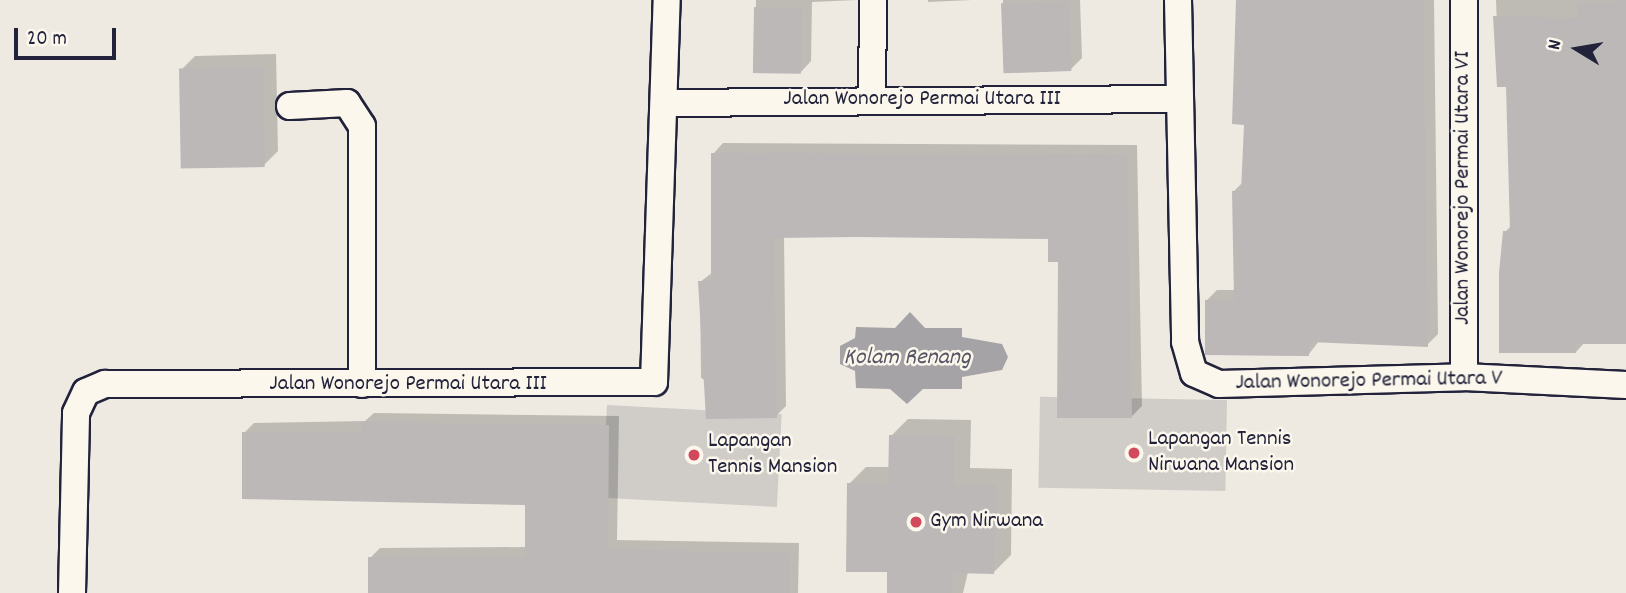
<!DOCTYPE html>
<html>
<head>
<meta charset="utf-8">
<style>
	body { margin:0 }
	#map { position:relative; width:1626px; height:593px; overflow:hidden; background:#eeeae2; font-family:Dekko,sans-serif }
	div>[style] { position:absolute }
	.green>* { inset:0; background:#d0cdc9; transform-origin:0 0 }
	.water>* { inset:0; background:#a6a3a7 }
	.shadow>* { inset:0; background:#0003 }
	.building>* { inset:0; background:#bcb8b8; transform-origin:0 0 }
	.roads { filter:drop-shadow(2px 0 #22223b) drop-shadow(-2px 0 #22223b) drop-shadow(0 2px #22223b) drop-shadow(0 -2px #22223b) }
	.minor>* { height:26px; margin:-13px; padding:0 13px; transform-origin:13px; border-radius:13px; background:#fbf7ec }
	.dots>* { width:19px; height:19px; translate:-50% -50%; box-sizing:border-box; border:4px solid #fbf7ec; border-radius:50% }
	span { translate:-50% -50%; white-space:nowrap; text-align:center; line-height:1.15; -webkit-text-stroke:5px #fbf7ec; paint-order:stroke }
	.street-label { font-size:23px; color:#22223b }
	.poi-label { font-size:23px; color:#22223b }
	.left { translate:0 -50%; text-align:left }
	.water-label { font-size:24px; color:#575666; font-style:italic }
	.north { position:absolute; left:1542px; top:14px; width:70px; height:70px; -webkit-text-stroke:5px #fbf7ec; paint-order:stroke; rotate:281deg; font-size:19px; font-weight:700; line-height:28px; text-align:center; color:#22223b }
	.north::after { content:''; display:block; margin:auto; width:24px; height:32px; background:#22223b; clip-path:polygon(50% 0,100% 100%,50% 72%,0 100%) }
	.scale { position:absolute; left:14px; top:28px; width:102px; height:32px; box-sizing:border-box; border:4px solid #22223b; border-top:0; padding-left:9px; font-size:21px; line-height:24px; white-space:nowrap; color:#22223b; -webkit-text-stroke:5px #fbf7ec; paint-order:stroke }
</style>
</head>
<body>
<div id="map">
	<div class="green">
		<div style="left:1227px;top:400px;width:91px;height:187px;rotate:91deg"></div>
		<div style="left:607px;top:405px;width:175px;height:93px;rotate:3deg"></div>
	</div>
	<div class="water">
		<div style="clip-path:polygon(910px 312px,925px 328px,962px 328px,962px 337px,1002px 344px,1008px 357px,1002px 370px,962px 377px,962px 389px,923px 389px,907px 404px,890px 389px,856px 388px,855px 371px,840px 364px,840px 346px,855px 338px,856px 327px,895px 328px)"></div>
	</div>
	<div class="shadow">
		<div style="clip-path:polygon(756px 0,857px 0,812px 2px,811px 61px,801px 72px,755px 71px)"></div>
		<div style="clip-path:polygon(928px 0,972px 0,928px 2px)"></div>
		<div style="clip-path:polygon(1003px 0,1080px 0,1082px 58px,1071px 69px,1004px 71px)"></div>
		<div style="clip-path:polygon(1237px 0,1434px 0,1438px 334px,1427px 345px,1319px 341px,1309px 354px,1206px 301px,1217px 290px,1236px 290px,1233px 192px,1243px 182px,1246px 123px)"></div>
		<div style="clip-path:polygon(1496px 0,1626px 0,1626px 342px,1585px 342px,1576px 352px,1505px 232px,1512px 225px,1507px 85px,1499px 85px)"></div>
		<div style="clip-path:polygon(276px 54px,278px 151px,264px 165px,181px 70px,195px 56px)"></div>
		<div style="clip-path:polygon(723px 143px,1137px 145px,1142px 406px,1132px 416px,1050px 237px,784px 236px,786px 406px,776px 416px,701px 378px,700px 282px,713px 272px,713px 154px)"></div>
		<div style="clip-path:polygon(374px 413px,619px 416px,617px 540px,799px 543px,798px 593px,370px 593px,370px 558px,380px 548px,527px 547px,527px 503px,244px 433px,254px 423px,365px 421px)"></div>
		<div style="clip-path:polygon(908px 419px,971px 420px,970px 468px,1012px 469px,1011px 555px,994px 572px,968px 572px,963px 593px,888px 593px,889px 571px,849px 484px,866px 467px,890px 467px,891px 436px)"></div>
	</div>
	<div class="building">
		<div style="clip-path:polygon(1236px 0,1423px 0,1428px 347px,1309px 342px,1309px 356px,1205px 355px,1205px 300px,1234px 300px,1232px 191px,1241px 191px,1244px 125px,1232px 124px)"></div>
		<div style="left:1069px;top:1px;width:70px;height:68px;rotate:88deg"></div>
		<div style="clip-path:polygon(1626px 1px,1626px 344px,1576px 344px,1576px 353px,1499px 353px,1499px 273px,1503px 231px,1510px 231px,1506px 87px,1497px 87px,1493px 16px,1577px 18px,1577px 2px)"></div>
		<div style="left:754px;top:7px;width:48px;height:66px;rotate:1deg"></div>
		<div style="left:263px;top:67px;width:100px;height:84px;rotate:89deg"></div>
		<div style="clip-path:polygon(711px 153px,1127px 154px,1132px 418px,1057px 418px,1058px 262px,1048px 262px,1048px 239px,856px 237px,774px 238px,777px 418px,706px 419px,698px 281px,711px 281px)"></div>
		<div style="clip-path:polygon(362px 422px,609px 425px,608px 549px,789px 553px,789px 593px,368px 593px,368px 557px,525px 557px,525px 505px,242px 499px,242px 432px,361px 431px)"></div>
		<div style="clip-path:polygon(889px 435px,955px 436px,954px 484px,996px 485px,994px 574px,953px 573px,952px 593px,887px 593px,887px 572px,846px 572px,847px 483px,888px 484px)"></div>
	</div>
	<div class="roads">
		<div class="minor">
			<div style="left:1178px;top:0;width:342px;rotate:88.8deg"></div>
			<div style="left:1185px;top:342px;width:32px;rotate:74deg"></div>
			<div style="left:1194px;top:373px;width:27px;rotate:24deg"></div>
			<div style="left:1219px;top:384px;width:245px;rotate:-1.6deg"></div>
			<div style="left:1464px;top:377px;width:162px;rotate:2.8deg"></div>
			<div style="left:872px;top:98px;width:98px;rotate:-89.4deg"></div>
			<div style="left:667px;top:103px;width:511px;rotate:-0.45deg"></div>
			<div style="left:290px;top:106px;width:57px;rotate:-3deg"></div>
			<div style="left:347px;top:103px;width:27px;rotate:57deg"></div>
			<div style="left:362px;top:126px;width:258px;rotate:90deg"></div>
			<div style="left:1464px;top:377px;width:377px;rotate:-90deg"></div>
			<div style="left:72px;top:593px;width:180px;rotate:-88.7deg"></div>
			<div style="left:76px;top:413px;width:23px;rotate:-65deg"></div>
			<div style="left:86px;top:392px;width:21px;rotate:-23deg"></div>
			<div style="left:105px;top:384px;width:549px;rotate:-0.21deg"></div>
			<div style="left:654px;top:382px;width:382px;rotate:-88.1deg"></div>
		</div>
	</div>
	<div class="dots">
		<div style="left:1134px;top:453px;background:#d1495b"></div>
		<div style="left:694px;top:455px;background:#d1495b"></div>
		<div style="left:916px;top:522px;background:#d1495b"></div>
	</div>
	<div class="street-label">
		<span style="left:922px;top:100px">Jalan Wonorejo Permai Utara III</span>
		<span style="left:1464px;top:188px;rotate:-90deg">Jalan Wonorejo Permai Utara VI</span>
		<span style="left:1369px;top:382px;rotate:-1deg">Jalan Wonorejo Permai Utara V</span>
		<span style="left:408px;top:385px">Jalan Wonorejo Permai Utara III</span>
	</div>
	<div class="poi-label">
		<span class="left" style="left:1148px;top:453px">Lapangan Tennis<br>Nirwana Mansion</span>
		<span class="left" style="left:708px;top:455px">Lapangan<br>Tennis Mansion</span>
		<span class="left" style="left:930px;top:522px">Gym Nirwana</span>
	</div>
	<div class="water-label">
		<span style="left:907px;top:359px">Kolam Renang</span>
	</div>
	<div class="north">N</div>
	<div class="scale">20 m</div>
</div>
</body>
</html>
